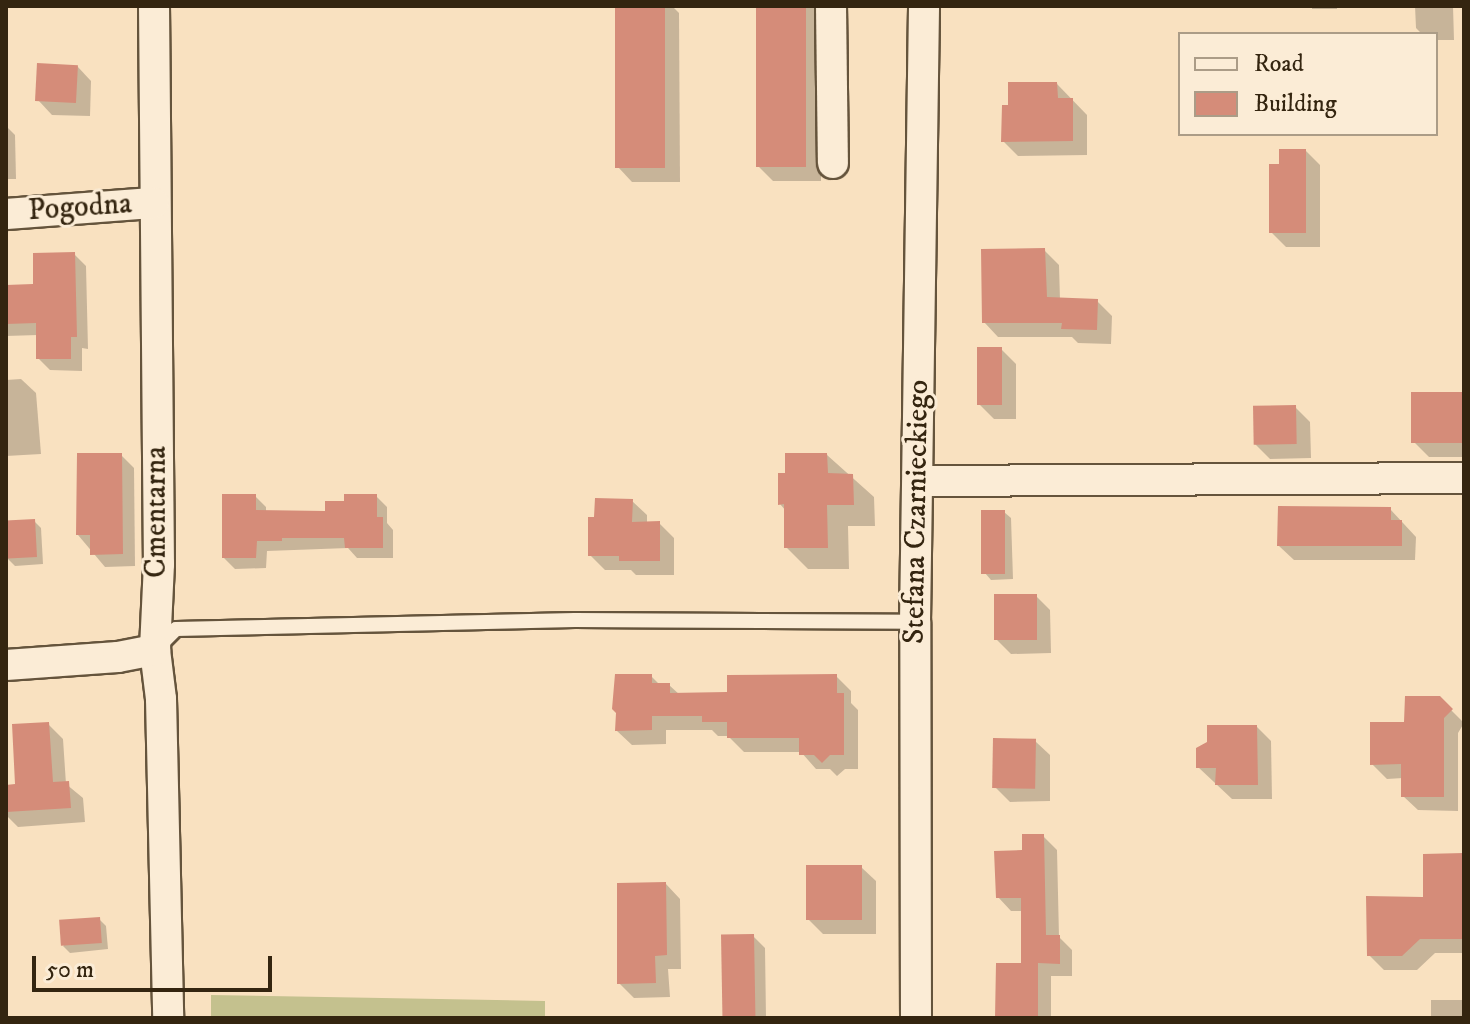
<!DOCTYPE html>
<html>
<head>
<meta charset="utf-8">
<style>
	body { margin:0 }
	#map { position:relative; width:1470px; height:1024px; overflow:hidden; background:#f9e1c0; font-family:"IM FELL DW Pica",serif }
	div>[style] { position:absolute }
	.green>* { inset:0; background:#c4c18e }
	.shadow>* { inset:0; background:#0003; transform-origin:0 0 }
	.building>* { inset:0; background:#d58c79; transform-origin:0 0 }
	.roads { filter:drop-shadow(2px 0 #65543c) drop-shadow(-2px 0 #65543c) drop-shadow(0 2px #65543c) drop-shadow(0 -2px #65543c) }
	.lane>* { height:14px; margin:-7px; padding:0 7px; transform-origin:7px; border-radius:7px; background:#fbecd6 }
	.street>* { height:30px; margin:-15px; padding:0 15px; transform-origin:15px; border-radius:15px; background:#fbecd6 }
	span { translate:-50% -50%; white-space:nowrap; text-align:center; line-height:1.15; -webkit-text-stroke:6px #fbecd6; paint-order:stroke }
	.street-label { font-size:30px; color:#342510 }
	.frame { position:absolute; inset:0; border:8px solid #342510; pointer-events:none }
	.legend { position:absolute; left:1178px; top:32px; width:260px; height:104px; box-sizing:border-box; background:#fbecd6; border:2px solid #ab9c87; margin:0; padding:10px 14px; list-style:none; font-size:24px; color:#342510 }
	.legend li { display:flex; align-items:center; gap:16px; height:40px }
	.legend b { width:40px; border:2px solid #ab9c87 }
	.scale { position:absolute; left:32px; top:956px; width:240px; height:36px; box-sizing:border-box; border:4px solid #342510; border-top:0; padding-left:10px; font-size:24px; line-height:28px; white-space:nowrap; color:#342510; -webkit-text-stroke:6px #fbecd6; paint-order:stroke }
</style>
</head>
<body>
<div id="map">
	<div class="green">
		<div style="clip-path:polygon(211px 995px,545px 1001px,545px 1018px,211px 1018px)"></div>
	</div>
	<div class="shadow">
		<div style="clip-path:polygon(618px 6px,672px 6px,679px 13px,680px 182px,632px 182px,618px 167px)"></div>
		<div style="clip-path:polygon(758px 6px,813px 6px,820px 13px,821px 181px,773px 181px,759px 167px)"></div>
		<div style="left:1312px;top:6px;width:25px;height:3px"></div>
		<div style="clip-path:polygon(1415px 6px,1453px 6px,1454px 40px,1436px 40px,1436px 34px,1422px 34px,1416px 28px)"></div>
		<div style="clip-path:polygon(77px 66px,91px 81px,90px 116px,52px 115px,38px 100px)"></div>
		<div style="clip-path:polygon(1057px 84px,1087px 115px,1087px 155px,1018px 156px,1003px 141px)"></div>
		<div style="clip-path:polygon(6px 126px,15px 135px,16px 179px,6px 179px)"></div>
		<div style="clip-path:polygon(1306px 151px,1320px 165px,1320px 247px,1286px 247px,1271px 232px,1281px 166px)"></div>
		<div style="clip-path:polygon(1044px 250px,1059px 265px,1060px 300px,1097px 301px,1112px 316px,1111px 344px,1078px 343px,1072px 337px,998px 337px,984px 322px)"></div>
		<div style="clip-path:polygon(74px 254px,86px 266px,88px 349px,82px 348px,82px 371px,50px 370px,38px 358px,38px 335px,6px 336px,6px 287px,35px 286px)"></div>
		<div style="clip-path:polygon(1001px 349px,1016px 364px,1016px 419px,994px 419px,979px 404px)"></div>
		<div style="clip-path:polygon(21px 379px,36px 393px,41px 454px,6px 456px,6px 380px)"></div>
		<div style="clip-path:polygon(1464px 394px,1464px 457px,1429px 457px,1414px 442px)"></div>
		<div style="clip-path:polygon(1295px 407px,1310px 422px,1311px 458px,1270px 459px,1255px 444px)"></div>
		<div style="clip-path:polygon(121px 455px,134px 468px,135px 566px,105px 567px,78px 535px)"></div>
		<div style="clip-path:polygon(827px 455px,874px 497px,875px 526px,848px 526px,849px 569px,808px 569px,786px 547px,786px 511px,780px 504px,787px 475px)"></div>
		<div style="clip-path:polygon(255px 496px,266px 507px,266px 512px,327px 513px,346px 503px,376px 496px,387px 507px,387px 523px,393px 530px,393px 558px,357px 558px,348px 548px,267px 551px,266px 568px,235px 569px,224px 558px)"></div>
		<div style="clip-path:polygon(632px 501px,647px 515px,647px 523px,659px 523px,674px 538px,674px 575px,636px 575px,631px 570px,605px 570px,590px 555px)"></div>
		<div style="left:1463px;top:508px;width:1px;height:36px"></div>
		<div style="clip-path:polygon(1390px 509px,1416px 537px,1415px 560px,1294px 560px,1279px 546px)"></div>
		<div style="clip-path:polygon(1004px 512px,1011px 518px,1013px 579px,991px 580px,985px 573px)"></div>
		<div style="clip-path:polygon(34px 521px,41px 528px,43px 564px,15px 566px,8px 559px,6px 524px)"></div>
		<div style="clip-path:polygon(1036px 596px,1050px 610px,1051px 653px,1011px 654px,996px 639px)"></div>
		<div style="clip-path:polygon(651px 676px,660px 685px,669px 685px,680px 695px,729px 694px,836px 676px,851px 691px,851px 703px,858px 710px,858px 769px,845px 769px,837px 776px,830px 769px,816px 769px,801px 752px,744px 752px,728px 736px,718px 736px,712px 730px,666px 730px,666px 744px,632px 745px,617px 731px)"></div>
		<div style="clip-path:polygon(1439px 698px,1464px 723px,1458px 733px,1458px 811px,1418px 810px,1403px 796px,1403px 778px,1387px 779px,1372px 764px,1406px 724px)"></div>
		<div style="clip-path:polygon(48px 724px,63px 739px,66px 784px,83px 798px,85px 822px,18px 827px,6px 815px,6px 787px,17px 786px)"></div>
		<div style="clip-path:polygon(1257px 727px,1271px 741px,1272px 799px,1232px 799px,1198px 767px)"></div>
		<div style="clip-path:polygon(1035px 741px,1050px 755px,1050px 801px,1010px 802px,995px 787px)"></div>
		<div style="clip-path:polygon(1043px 836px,1057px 850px,1059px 937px,1072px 950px,1072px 976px,1051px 976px,1051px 1018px,999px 1018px,1026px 965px,1023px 911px,1011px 911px,998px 897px,1024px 852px)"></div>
		<div style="clip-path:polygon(1464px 855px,1464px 953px,1435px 953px,1417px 970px,1384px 970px,1369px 955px)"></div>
		<div style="clip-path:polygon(861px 867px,876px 881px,876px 934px,823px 934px,808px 919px)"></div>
		<div style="clip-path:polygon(666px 884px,680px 899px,681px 969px,668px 969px,670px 997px,634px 998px,619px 983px)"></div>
		<div style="clip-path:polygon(99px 919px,106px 926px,108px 949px,70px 953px,63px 946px)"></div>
		<div style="clip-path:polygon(753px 936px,765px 948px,766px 1018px,790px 1018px,723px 1018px)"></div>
		<div style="left:1464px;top:1000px;width:18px;height:33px;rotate:90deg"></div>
	</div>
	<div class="building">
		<div style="left:615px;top:6px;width:50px;height:162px"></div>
		<div style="left:756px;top:6px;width:50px;height:161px"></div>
		<div style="left:37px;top:63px;width:41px;height:38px;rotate:3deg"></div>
		<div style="clip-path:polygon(1008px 82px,1057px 82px,1058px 98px,1073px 98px,1073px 141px,1001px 142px,1002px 105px,1008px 105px)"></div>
		<div style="clip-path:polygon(1279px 149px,1306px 149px,1306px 233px,1269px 233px,1269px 164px,1279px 164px)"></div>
		<div style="clip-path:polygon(1045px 248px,1047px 297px,1098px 299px,1097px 330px,1061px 329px,1062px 323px,982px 323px,981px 249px)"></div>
		<div style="clip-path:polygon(75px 252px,77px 337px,71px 337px,71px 359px,36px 359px,36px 323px,6px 324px,6px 285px,33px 284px,33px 253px)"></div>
		<div style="left:977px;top:347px;width:25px;height:58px"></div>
		<div style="left:1464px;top:392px;width:51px;height:53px;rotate:90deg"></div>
		<div style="left:1296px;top:405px;width:39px;height:43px;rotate:89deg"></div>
		<div style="clip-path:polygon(77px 453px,122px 453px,123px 554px,90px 555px,90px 535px,76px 535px)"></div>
		<div style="clip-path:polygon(785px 453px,827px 453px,828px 473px,853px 474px,854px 505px,827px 505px,828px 548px,784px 548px,784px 504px,778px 505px,778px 473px,785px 473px)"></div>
		<div style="clip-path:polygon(222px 494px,256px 494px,256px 510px,325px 511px,325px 501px,344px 501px,344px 494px,377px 494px,377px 517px,383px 517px,383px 548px,345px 548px,344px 538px,282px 538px,282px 541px,257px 541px,256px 558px,222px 558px)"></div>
		<div style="clip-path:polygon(595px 498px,633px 499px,632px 522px,660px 521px,660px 561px,619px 561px,619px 556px,588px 556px,588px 517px,594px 517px)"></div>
		<div style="clip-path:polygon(1278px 506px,1391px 507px,1391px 520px,1402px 520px,1402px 546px,1277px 546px)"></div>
		<div style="left:981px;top:510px;width:24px;height:64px"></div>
		<div style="left:35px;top:519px;width:38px;height:29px;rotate:87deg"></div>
		<div style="left:994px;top:594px;width:43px;height:46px"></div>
		<div style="clip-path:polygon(615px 674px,652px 674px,652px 683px,670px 683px,670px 693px,727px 692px,727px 675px,837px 674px,837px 693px,844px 693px,844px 755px,830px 755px,822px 763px,814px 755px,799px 755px,799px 738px,727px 738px,727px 722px,702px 722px,702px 716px,652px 716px,652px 730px,615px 731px,616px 713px,612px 709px)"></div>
		<div style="clip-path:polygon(1405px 696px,1440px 696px,1453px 709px,1444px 718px,1444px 797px,1401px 797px,1401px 764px,1370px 765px,1370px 722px,1404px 722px)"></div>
		<div style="clip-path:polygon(49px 722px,53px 782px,69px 781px,71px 808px,6px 812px,6px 785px,15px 784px,12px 724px)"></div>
		<div style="clip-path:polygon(1207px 725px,1257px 725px,1258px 785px,1215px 785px,1216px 768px,1196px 768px,1196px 748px,1207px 742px)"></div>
		<div style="left:993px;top:738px;width:43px;height:50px;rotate:1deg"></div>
		<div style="clip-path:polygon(1022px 834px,1044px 834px,1046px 935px,1060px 935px,1060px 964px,1038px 963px,1038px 1018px,995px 1018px,996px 963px,1033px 963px,1021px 963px,1021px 898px,996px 898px,994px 851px,1022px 850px)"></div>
		<div style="clip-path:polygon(1464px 853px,1464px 939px,1420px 939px,1402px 956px,1367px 956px,1366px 896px,1423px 897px,1423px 854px)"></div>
		<div style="left:806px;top:865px;width:56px;height:55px"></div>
		<div style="clip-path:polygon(666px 882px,667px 955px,655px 956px,656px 983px,617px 984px,617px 883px)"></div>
		<div style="left:100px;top:917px;width:26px;height:41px;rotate:86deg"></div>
		<div style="left:754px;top:934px;width:84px;height:33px;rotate:89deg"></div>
	</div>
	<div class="roads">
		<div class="lane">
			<div style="left:159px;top:646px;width:24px;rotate:-45deg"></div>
			<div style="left:176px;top:629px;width:399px;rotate:-1.3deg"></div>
			<div style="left:575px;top:620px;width:340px;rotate:0.3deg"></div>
		</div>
		<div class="street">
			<div style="left:154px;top:6px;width:558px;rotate:89.49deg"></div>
			<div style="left:159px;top:564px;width:86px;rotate:92.7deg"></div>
			<div style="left:155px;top:650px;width:49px;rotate:83deg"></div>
			<div style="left:161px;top:699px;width:319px;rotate:88.7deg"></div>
			<div style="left:831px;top:6px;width:157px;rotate:89.3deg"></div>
			<div style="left:6px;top:214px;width:148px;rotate:-4.3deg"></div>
			<div style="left:918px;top:481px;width:546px;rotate:-0.31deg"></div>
			<div style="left:6px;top:665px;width:112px;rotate:-4.1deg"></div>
			<div style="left:118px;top:657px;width:38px;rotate:-11deg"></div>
			<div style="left:916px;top:1018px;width:396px;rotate:-90.1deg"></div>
			<div style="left:915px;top:622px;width:616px;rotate:-89.16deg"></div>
		</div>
	</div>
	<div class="street-label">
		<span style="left:80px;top:208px;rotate:-4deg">Pogodna</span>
		<span style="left:157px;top:512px;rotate:-90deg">Cmentarna</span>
		<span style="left:917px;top:512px;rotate:-89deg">Stefana Czarnieckiego</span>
	</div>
	<div class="frame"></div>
	<ul class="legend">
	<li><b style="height:10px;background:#fbecd6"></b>Road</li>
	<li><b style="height:22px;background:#d58c79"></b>Building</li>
	</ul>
	<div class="scale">50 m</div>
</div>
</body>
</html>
